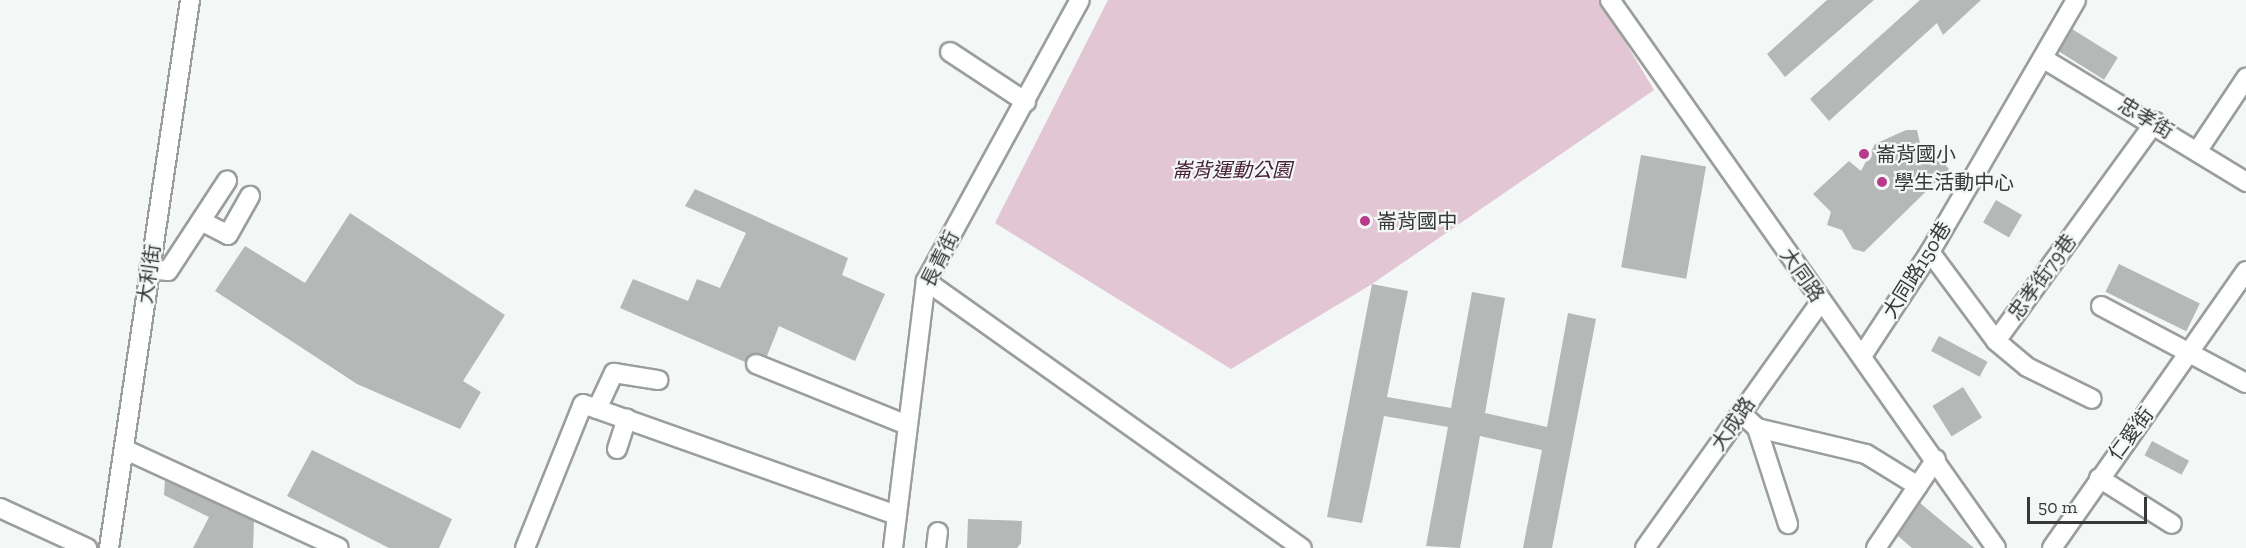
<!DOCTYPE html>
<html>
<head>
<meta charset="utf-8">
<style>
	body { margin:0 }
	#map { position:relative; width:2246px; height:548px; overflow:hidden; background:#f3f7f5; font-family:"Zilla Slab","Noto Sans TC",serif }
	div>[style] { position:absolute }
	.green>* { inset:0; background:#e2c6d4 }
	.building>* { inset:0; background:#b4b8b6; transform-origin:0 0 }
	.roads { filter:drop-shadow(2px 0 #9b9f9c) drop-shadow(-2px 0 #9b9f9c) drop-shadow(0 2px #9b9f9c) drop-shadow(0 -2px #9b9f9c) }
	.minor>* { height:18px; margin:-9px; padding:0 9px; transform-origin:9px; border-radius:9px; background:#fff }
	.dots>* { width:16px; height:16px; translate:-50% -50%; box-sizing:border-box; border:3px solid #f3f7f5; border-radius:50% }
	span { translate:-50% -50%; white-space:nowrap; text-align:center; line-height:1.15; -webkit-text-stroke:4.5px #f3f7f5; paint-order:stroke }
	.street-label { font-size:20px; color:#373837 }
	.poi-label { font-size:20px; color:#373837 }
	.left { translate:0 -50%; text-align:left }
	.park-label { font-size:20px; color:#492038; font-style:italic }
	.scale { position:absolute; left:2027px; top:497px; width:120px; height:27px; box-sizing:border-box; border:3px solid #373837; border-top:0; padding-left:8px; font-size:18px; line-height:21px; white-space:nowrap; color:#373837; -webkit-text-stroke:4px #f3f7f5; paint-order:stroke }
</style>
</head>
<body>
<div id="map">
	<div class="green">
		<div style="clip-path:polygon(1108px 0,1600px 0,1654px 90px,1372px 284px,1231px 369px,995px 223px)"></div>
	</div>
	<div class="building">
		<div style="clip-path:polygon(1827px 0,1874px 0,1785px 77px,1767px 54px)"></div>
		<div style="clip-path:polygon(1920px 0,1981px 0,1943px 35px,1937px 23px,1829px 121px,1810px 99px)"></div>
		<div style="left:2072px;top:29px;width:54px;height:26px;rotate:32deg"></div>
		<div style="clip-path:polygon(1906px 130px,1917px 130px,1923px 157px,1933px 151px,1949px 169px,1864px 252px,1853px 249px,1842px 230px,1827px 225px,1831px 212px,1813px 194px,1849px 161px,1861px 171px,1875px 144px)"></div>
		<div style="left:1641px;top:155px;width:66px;height:114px;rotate:10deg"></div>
		<div style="clip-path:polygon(695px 189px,848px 258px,842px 275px,885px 294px,855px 361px,779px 326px,767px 356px,754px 353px,745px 362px,620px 308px,633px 279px,688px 301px,697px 279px,720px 288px,746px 233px,685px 206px)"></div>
		<div style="left:1996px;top:200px;width:30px;height:26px;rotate:30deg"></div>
		<div style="clip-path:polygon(350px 213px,505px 315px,463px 381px,481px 392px,460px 429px,357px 384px,215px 291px,245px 246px,305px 283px)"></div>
		<div style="left:2119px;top:264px;width:90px;height:31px;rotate:26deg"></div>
		<div style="clip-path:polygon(1372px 284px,1408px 291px,1387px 397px,1451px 408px,1472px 292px,1505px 298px,1485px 413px,1547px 427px,1568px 313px,1596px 319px,1552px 548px,1523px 548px,1542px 450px,1480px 436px,1460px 548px,1426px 546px,1448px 427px,1384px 416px,1362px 523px,1327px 517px)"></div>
		<div style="left:1939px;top:336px;width:55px;height:17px;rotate:28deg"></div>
		<div style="left:1963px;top:387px;width:36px;height:36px;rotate:58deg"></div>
		<div style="left:2152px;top:441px;width:42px;height:16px;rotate:28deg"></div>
		<div style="clip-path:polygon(312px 450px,452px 519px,439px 548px,389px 548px,287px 496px)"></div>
		<div style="clip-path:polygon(165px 480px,254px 521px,253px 548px,193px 548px,209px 517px,164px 495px)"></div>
		<div style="clip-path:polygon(1920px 503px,1974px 548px,1912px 548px,1898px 536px)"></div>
		<div style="clip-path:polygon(968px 519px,1022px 521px,1021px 543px,1017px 548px,967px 548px)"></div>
	</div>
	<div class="roads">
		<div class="minor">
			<div style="left:1610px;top:0;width:670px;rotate:54.84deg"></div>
			<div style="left:950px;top:52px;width:91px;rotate:33.3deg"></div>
			<div style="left:2044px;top:59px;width:237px;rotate:31.3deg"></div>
			<div style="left:2198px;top:150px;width:87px;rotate:-56.3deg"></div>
			<div style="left:201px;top:221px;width:30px;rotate:27deg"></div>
			<div style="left:228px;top:235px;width:45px;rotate:-60.6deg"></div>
			<div style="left:1930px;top:252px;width:111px;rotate:53.4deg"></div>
			<div style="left:1996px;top:341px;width:40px;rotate:40deg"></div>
			<div style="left:2027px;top:367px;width:72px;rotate:26.2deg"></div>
			<div style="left:149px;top:269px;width:19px;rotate:6deg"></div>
			<div style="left:168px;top:271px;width:108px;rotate:-56.8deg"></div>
			<div style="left:926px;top:281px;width:461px;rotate:35.4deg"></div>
			<div style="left:2101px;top:306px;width:164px;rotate:28deg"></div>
			<div style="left:1996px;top:341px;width:271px;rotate:-54deg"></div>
			<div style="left:1862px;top:356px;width:124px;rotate:-56.8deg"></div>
			<div style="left:1930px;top:252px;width:291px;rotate:-59.9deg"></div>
			<div style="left:756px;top:364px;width:163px;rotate:22deg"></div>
			<div style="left:597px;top:409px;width:40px;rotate:-65deg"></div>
			<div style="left:614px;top:373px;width:45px;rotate:9deg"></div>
			<div style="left:1741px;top:413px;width:22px;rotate:43deg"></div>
			<div style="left:1757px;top:428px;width:112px;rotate:13.4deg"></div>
			<div style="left:1866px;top:454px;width:61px;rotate:31.6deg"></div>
			<div style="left:1757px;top:428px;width:101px;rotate:72.1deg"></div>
			<div style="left:617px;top:449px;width:32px;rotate:-72deg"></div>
			<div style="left:126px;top:450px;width:234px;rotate:24.7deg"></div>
			<div style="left:2099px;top:478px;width:86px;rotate:32.2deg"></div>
			<div style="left:0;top:508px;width:96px;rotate:24.7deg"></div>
			<div style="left:109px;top:548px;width:554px;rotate:-81.59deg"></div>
			<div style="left:525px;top:548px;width:155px;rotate:-68.1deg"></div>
			<div style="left:583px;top:404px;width:333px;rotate:19.5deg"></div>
			<div style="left:893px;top:548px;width:269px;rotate:-83deg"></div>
			<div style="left:926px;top:281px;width:320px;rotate:-61.3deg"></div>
			<div style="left:936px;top:548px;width:16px;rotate:-83deg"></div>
			<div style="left:1645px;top:548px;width:303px;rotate:-54.5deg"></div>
			<div style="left:1876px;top:548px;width:107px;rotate:-56deg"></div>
			<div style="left:2052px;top:548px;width:338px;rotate:-55deg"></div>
		</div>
	</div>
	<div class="dots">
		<div style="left:1864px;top:154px;background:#b83b8a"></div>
		<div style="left:1882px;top:182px;background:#b83b8a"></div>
		<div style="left:1365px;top:221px;background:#b83b8a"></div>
	</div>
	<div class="street-label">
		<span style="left:2146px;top:118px;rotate:31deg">忠孝街</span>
		<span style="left:940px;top:259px;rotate:-64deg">長青街</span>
		<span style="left:1917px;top:270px;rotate:-58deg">大同路150巷</span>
		<span style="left:149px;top:274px;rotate:-82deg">大利街</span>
		<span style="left:1802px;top:275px;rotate:55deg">大同路</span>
		<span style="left:2042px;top:277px;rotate:-54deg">忠孝街79巷</span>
		<span style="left:1733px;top:424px;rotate:-55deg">大成路</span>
		<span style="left:2131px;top:434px;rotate:-53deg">仁愛街</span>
	</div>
	<div class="poi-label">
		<span class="left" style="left:1876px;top:154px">崙背國小</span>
		<span class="left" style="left:1894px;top:182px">學生活動中心</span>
		<span class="left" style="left:1377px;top:221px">崙背國中</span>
	</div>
	<div class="park-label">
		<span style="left:1232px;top:170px">崙背運動公園</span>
	</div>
	<div class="scale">50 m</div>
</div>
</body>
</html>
